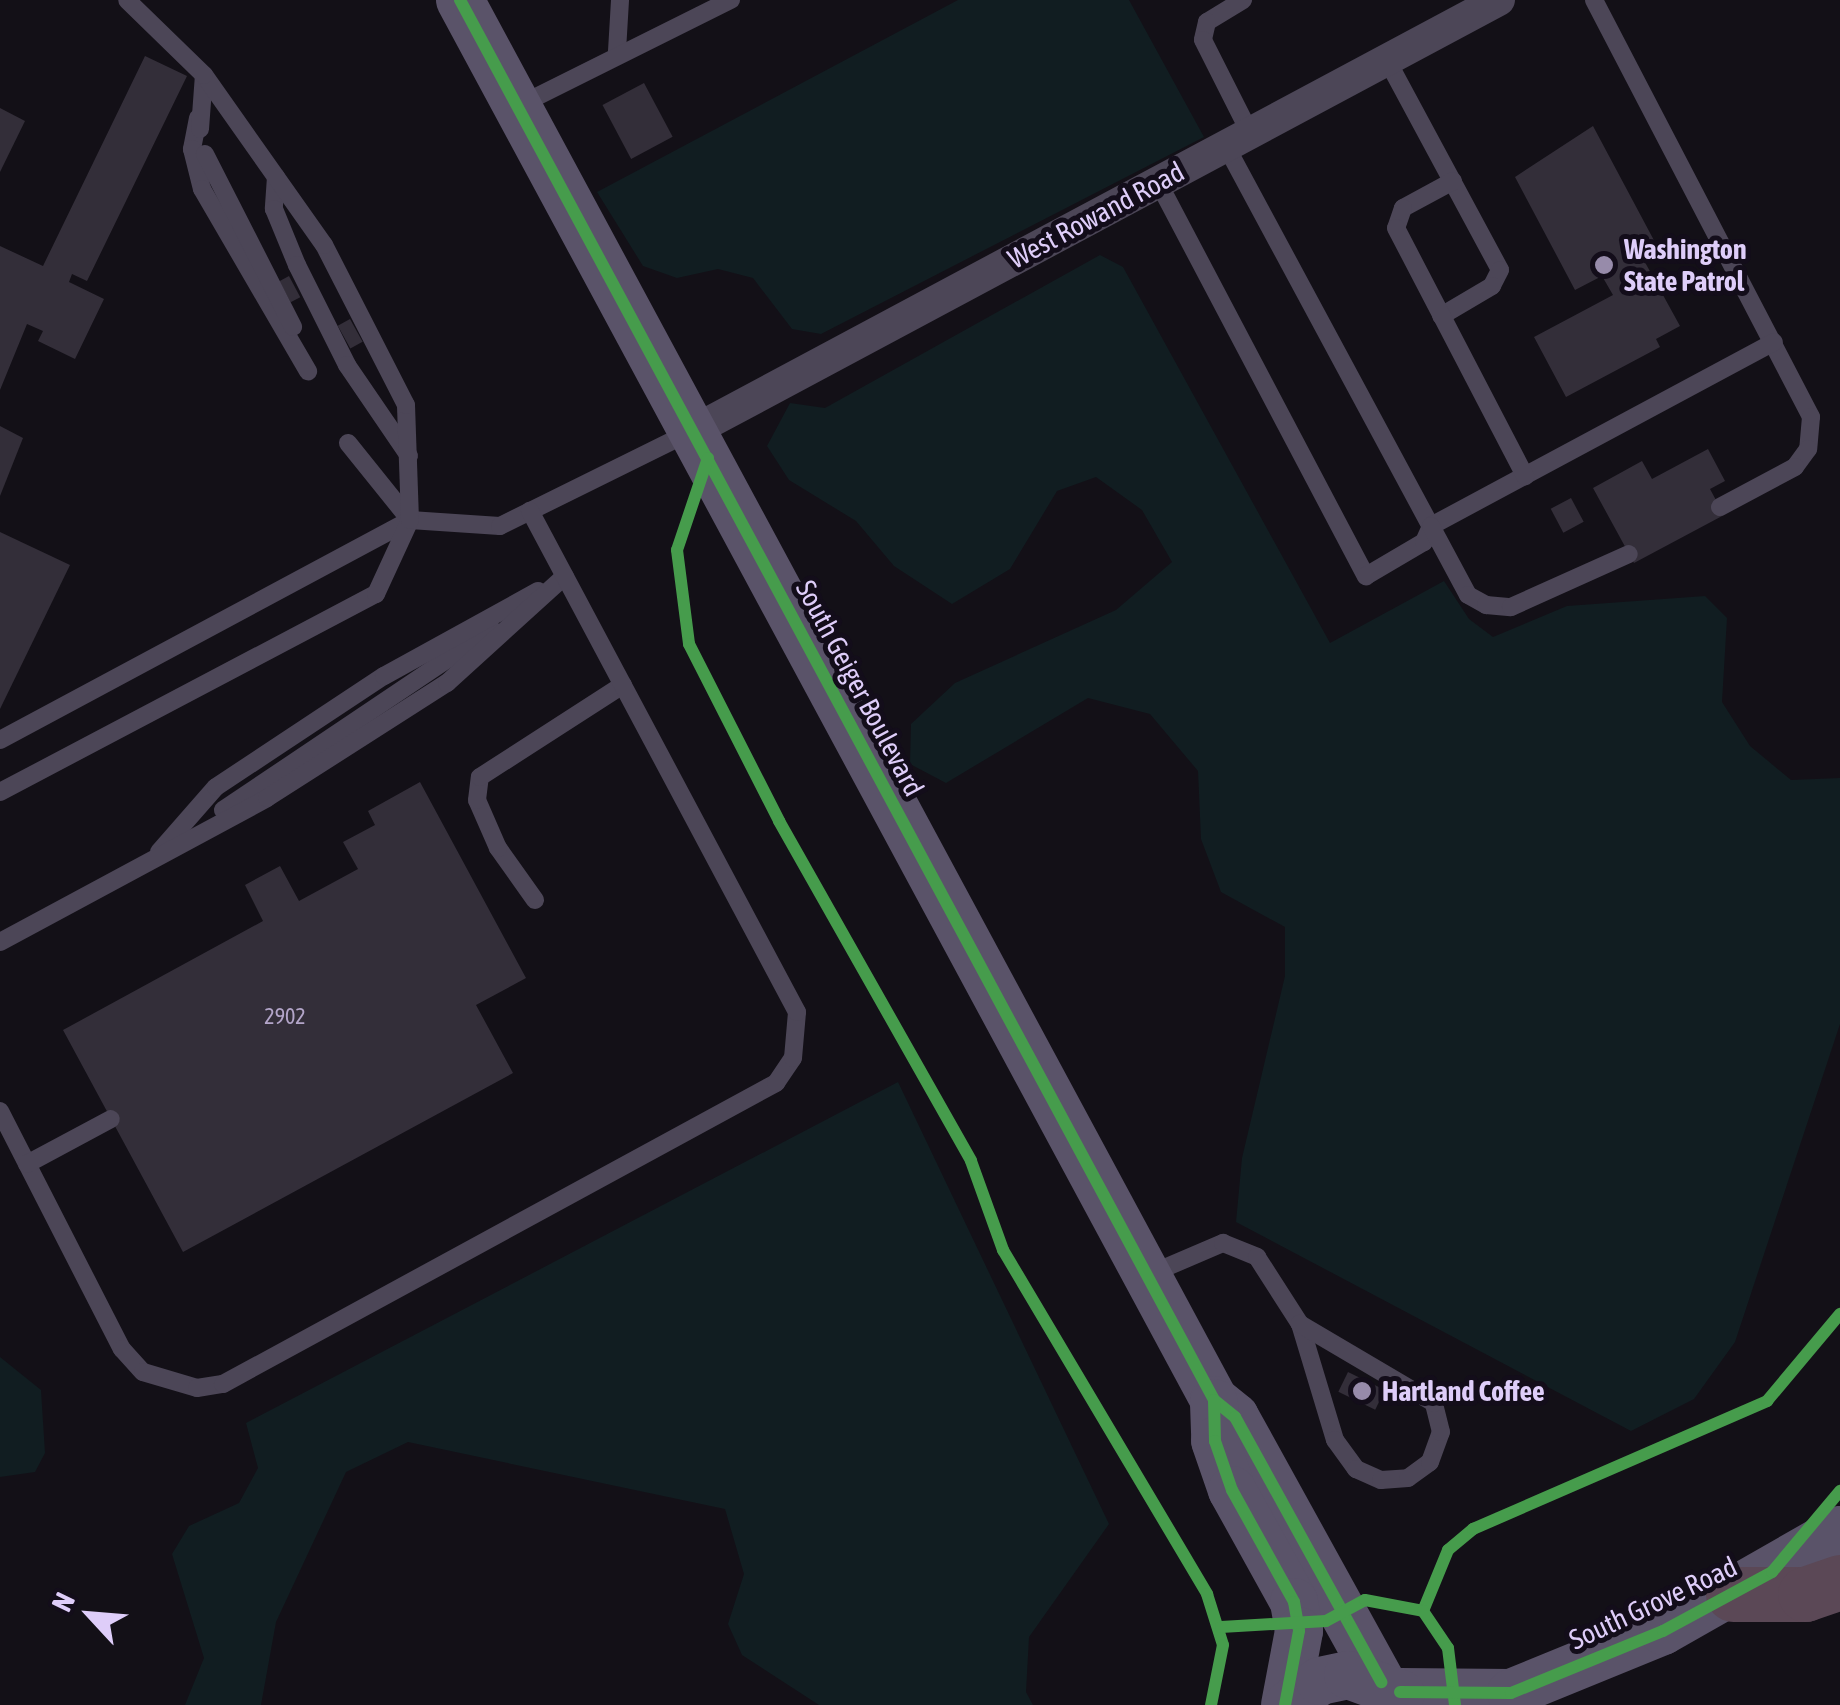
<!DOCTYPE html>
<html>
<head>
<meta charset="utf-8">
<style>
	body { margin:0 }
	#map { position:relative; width:1840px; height:1705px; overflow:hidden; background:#131017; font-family:"Asap Condensed",sans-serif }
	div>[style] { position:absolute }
	.green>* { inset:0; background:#111d21 }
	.building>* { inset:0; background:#332e39; transform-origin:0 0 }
	.lane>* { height:18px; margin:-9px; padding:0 9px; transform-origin:9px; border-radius:9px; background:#4c4657 }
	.street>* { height:32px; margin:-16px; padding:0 16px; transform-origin:16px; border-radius:16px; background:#4c4657 }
	.secondary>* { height:48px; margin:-24px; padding:0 24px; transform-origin:24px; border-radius:24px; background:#5a5369 }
	.highway>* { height:55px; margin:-27.5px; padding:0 27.5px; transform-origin:27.5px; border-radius:27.5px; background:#5b4856 }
	.cycleway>* { height:12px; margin:-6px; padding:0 6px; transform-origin:6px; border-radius:6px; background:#469c4c }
	.dots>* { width:28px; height:28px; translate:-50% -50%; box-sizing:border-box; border:5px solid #130d1a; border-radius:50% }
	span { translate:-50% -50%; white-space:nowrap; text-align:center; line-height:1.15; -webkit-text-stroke:10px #130d1a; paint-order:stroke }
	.number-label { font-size:22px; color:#b3a5c9 }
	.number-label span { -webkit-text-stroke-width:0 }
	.street-label { font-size:28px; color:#decdf9 }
	.poi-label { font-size:28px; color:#decdf9; font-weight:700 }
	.left { translate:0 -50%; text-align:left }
	.north { position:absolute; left:40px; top:1565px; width:100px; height:100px; -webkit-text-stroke:8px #130d1a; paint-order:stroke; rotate:296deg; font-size:28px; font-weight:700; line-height:40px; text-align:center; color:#decdf9 }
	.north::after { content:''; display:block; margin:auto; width:35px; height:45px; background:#decdf9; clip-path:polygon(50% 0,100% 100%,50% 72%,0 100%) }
</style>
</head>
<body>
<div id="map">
	<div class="green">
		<div style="clip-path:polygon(958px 0,1129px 0,1204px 137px,821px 334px,792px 329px,753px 278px,718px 269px,677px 278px,643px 266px,597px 192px)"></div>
		<div style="clip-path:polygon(1100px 255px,1123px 267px,1330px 643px,1444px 581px,1469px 619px,1493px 637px,1567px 606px,1705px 596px,1727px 618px,1722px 702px,1750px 746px,1791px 780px,1840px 778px,1840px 1024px,1735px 1342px,1694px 1399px,1631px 1431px,1236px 1222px,1242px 1158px,1285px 976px,1285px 927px,1221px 892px,1201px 839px,1198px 771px,1150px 714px,1088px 698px,946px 783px,910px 764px,911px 724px,955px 683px,1116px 610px,1172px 562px,1142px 510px,1096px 477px,1057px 491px,1010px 569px,952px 604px,894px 566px,856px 521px,789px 480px,767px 446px,790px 403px,825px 408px)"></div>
		<div style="clip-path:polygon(898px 1082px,1109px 1524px,1029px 1637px,1026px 1692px,1033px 1705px,819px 1705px,742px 1655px,728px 1624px,744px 1574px,725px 1509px,408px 1442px,346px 1472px,276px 1622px,261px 1705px,185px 1705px,204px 1658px,172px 1554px,189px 1526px,239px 1503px,258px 1468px,246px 1423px)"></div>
		<div style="clip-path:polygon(0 1357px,41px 1390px,45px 1453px,35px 1472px,0 1477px)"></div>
	</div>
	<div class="building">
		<div style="clip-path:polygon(145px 56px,187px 76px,87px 281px,72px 274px,69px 282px,104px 299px,75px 359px,38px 341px,43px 331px,27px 324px,0 390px,0 246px,43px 266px)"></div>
		<div style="left:644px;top:83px;width:61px;height:47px;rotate:62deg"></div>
		<div style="clip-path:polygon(0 108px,25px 121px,0 172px)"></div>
		<div style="clip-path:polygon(1593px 126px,1657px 246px,1641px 255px,1680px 326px,1656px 339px,1660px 347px,1566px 397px,1534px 337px,1613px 295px,1602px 276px,1575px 290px,1515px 177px)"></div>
		<div style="left:289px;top:276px;width:24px;height:11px;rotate:62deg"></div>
		<div style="left:350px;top:319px;width:26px;height:14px;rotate:61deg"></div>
		<div style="clip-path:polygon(0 426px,23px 438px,0 496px)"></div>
		<div style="clip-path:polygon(1708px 449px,1725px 481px,1710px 489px,1724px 515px,1634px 563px,1593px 488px,1642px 461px,1652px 479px)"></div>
		<div style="left:1571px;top:498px;width:27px;height:23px;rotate:62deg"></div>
		<div style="clip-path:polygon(0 532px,70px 565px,0 709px)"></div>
		<div style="clip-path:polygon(420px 782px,526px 978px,476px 1005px,513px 1073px,183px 1252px,63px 1030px,263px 921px,245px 885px,280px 866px,299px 901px,358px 869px,343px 842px,375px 825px,368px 811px)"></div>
		<div style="left:1348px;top:1372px;width:41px;height:22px;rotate:26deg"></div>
	</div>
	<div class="lane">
		<div style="left:1243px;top:0;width:42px;rotate:148.6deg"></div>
		<div style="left:1207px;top:22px;width:18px;rotate:103deg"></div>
		<div style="left:1203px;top:40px;width:104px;rotate:63.2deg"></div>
		<div style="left:1594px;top:0;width:470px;rotate:62.5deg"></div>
		<div style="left:1811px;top:417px;width:32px;rotate:95deg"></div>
		<div style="left:1808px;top:449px;width:22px;rotate:126deg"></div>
		<div style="left:1795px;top:467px;width:85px;rotate:151.9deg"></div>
		<div style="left:617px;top:51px;width:51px;rotate:-86.6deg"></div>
		<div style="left:1387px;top:60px;width:238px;rotate:61.7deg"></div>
		<div style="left:1500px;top:270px;width:18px;rotate:117deg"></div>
		<div style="left:1492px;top:286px;width:59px;rotate:149.5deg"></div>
		<div style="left:518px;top:106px;width:238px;rotate:-26.5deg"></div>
		<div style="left:198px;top:118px;width:32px;rotate:101deg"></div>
		<div style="left:192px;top:149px;width:41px;rotate:76deg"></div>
		<div style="left:202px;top:189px;width:211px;rotate:59.8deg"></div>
		<div style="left:200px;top:129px;width:54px;rotate:-85.8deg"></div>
		<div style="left:1226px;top:146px;width:432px;rotate:61.7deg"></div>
		<div style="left:1431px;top:526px;width:389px;rotate:-28.2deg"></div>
		<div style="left:205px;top:154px;width:194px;rotate:63deg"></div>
		<div style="left:276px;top:177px;width:32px;rotate:94deg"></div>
		<div style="left:274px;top:209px;width:61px;rotate:67.7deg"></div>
		<div style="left:297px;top:265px;width:112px;rotate:63.4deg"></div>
		<div style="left:347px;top:365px;width:110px;rotate:55.7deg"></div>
		<div style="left:1453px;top:181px;width:57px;rotate:151.6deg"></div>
		<div style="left:1403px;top:208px;width:21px;rotate:109deg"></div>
		<div style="left:1396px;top:228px;width:280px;rotate:62.5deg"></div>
		<div style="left:1158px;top:182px;width:446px;rotate:62.2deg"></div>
		<div style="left:1366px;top:576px;width:67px;rotate:-30.4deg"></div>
		<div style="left:1424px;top:542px;width:17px;rotate:-66deg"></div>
		<div style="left:348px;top:443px;width:99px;rotate:51.2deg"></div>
		<div style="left:1431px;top:526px;width:78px;rotate:61.8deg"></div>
		<div style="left:1468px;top:595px;width:21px;rotate:29deg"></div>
		<div style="left:1486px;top:605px;width:25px;rotate:5deg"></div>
		<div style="left:1511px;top:607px;width:129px;rotate:-24.2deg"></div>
		<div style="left:0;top:740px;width:465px;rotate:-28.2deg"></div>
		<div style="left:410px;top:520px;width:90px;rotate:3.8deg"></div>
		<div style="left:500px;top:526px;width:214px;rotate:-26.3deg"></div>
		<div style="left:0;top:792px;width:425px;rotate:-27.8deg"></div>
		<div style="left:376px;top:594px;width:81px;rotate:-65.3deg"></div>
		<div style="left:410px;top:520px;width:115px;rotate:-92deg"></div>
		<div style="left:406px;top:405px;width:180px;rotate:-117.1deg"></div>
		<div style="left:324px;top:245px;width:208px;rotate:-125.2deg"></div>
		<div style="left:204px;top:75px;width:107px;rotate:-135.8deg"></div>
		<div style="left:223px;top:810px;width:324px;rotate:-33.9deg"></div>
		<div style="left:159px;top:852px;width:86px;rotate:-48.8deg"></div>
		<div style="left:216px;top:787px;width:201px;rotate:-33.5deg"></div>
		<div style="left:384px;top:676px;width:176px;rotate:-28.9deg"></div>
		<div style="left:535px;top:900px;width:64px;rotate:-125.4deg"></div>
		<div style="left:498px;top:848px;width:52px;rotate:-113.6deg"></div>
		<div style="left:477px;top:800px;width:23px;rotate:-83deg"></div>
		<div style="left:480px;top:777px;width:170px;rotate:-32.8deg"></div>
		<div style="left:0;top:942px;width:303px;rotate:-28.3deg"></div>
		<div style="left:267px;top:798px;width:214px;rotate:-32.6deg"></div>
		<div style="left:447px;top:683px;width:159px;rotate:-42.2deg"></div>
		<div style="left:0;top:1111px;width:267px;rotate:62.9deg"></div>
		<div style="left:122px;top:1349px;width:31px;rotate:48deg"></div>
		<div style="left:143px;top:1372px;width:56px;rotate:16.5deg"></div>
		<div style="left:197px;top:1388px;width:26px;rotate:-9deg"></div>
		<div style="left:223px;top:1384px;width:630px;rotate:-28.56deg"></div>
		<div style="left:776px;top:1083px;width:30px;rotate:-56deg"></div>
		<div style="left:793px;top:1058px;width:46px;rotate:-85deg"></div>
		<div style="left:797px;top:1012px;width:568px;rotate:-118.05deg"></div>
		<div style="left:27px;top:1164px;width:95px;rotate:-28.2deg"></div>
		<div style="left:1148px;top:1275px;width:82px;rotate:-23.1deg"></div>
		<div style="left:1223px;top:1243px;width:37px;rotate:22deg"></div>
		<div style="left:1257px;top:1257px;width:80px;rotate:57.3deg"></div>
		<div style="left:1300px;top:1324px;width:121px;rotate:73.2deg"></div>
		<div style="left:1335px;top:1440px;width:36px;rotate:54deg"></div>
		<div style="left:1356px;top:1469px;width:27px;rotate:24deg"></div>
		<div style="left:1381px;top:1480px;width:27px;rotate:-4deg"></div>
		<div style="left:1408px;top:1478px;width:27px;rotate:-36deg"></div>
		<div style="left:1430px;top:1462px;width:32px;rotate:-70deg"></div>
		<div style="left:1441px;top:1432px;width:30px;rotate:-104deg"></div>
		<div style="left:1434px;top:1403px;width:156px;rotate:-149.5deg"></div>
	</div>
	<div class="street">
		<div style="left:693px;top:431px;width:914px;rotate:-28.14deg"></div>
	</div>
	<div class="secondary">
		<div style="left:460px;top:0;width:1590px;rotate:61.69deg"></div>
		<div style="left:1214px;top:1400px;width:27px;rotate:39deg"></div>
		<div style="left:1235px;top:1417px;width:303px;rotate:61.1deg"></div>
		<div style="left:1214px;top:1403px;width:38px;rotate:88deg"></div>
		<div style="left:1215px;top:1441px;width:52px;rotate:70.9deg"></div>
		<div style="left:1232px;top:1490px;width:128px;rotate:61deg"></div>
		<div style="left:1294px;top:1602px;width:29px;rotate:80deg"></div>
		<div style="left:1299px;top:1631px;width:75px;rotate:100.7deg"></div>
		<div style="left:1400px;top:1692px;width:111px;rotate:0.5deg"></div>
		<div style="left:1511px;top:1693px;width:164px;rotate:-22.2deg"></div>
		<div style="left:1663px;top:1631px;width:204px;rotate:-29.7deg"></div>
		<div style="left:1288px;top:1705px;width:40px;rotate:-37deg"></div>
		<div style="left:1320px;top:1681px;width:29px;rotate:-12deg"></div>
		<div style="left:1348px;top:1675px;width:56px;rotate:19.7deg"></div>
	</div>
	<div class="highway">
		<div style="left:1733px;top:1594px;width:72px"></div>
		<div style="left:1805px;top:1594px;width:37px;rotate:-19deg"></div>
	</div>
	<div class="cycleway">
		<div style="left:460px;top:0;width:1590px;rotate:61.69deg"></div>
		<div style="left:1214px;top:1400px;width:27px;rotate:39deg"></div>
		<div style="left:1235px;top:1417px;width:303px;rotate:61.1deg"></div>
		<div style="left:708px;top:458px;width:97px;rotate:108.6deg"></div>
		<div style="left:677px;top:550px;width:95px;rotate:82.7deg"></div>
		<div style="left:689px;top:644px;width:199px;rotate:63deg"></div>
		<div style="left:779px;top:821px;width:390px;rotate:60.5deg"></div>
		<div style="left:971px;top:1161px;width:95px;rotate:70.2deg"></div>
		<div style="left:1003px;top:1250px;width:400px;rotate:59.3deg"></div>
		<div style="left:1207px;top:1594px;width:53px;rotate:72.6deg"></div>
		<div style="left:1223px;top:1645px;width:61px;rotate:101.3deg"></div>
		<div style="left:1214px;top:1400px;width:41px;rotate:88.6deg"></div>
		<div style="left:1215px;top:1441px;width:52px;rotate:70.9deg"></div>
		<div style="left:1232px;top:1490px;width:128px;rotate:61deg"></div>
		<div style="left:1294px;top:1602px;width:29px;rotate:80deg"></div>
		<div style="left:1299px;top:1631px;width:75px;rotate:100.7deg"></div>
		<div style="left:1423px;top:1611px;width:66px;rotate:-67.7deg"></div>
		<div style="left:1448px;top:1550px;width:33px;rotate:-40deg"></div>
		<div style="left:1473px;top:1529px;width:321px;rotate:-23.5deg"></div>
		<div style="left:1767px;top:1401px;width:114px;rotate:-50deg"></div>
		<div style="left:1221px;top:1627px;width:105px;rotate:-3.3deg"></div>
		<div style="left:1326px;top:1621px;width:44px;rotate:-28.3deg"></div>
		<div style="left:1365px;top:1600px;width:59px;rotate:10.7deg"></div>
		<div style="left:1423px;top:1611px;width:45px;rotate:56deg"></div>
		<div style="left:1448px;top:1648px;width:57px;rotate:83deg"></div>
		<div style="left:1400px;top:1692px;width:111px;rotate:0.5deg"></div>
		<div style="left:1511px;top:1693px;width:164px;rotate:-22.2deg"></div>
		<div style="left:1663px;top:1631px;width:124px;rotate:-28.4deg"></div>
		<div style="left:1772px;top:1572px;width:106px;rotate:-50deg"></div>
	</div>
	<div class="dots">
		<div style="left:1604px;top:265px;background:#978baa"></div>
		<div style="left:1362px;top:1391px;background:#978baa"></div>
	</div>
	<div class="number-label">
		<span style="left:285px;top:1017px">2902</span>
	</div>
	<div class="street-label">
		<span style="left:1096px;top:215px;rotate:-28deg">West Rowand Road</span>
		<span style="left:860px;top:688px;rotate:62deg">South Geiger Boulevard</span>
		<span style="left:1653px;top:1603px;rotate:-25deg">South Grove Road</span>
	</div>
	<div class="poi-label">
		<span class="left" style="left:1624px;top:265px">Washington<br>State Patrol</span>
		<span class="left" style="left:1382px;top:1391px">Hartland Coffee</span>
	</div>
	<div class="north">N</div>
</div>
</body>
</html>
